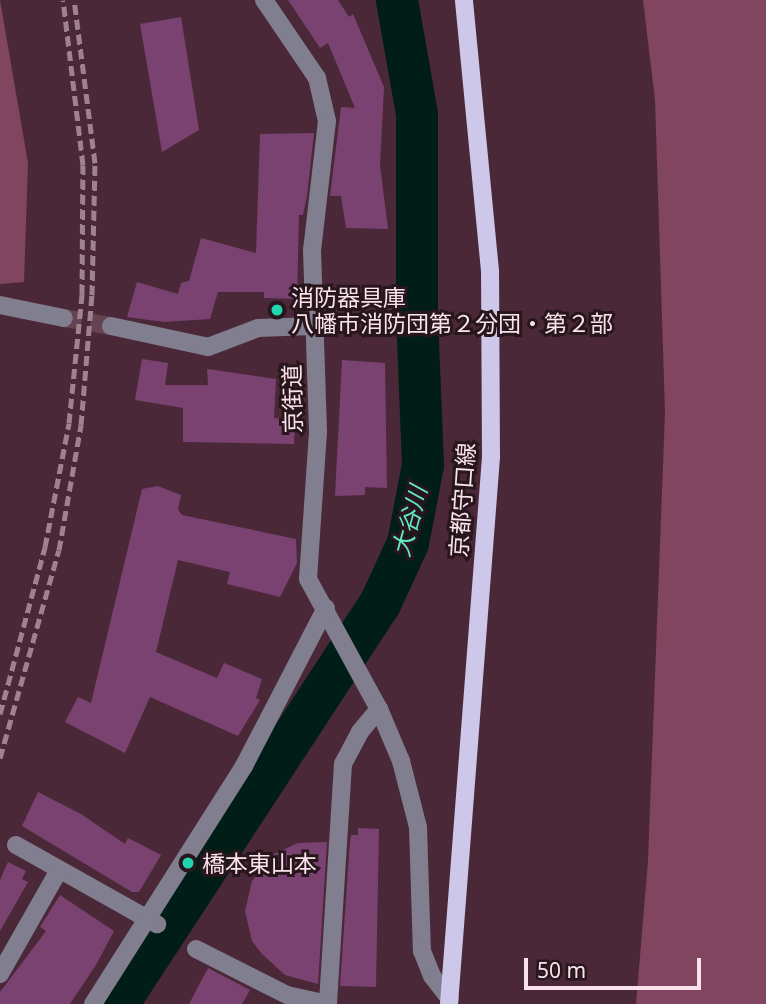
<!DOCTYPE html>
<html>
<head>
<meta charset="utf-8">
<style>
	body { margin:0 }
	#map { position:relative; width:766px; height:1004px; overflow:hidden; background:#4b2837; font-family:"Noto Sans","Noto Sans JP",sans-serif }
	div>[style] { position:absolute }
	.green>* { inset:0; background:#814560 }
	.river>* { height:42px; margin:-21px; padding:0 21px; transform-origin:21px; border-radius:21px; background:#001e17 }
	.building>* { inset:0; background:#7a4271 }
	.minor-tunnel>* { height:18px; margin-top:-9px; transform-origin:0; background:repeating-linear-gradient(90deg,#654452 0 18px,transparent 0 27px) }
	.minor>* { height:18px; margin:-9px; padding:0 9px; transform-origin:9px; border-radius:9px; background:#817e8f }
	.major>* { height:18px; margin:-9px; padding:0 9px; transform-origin:9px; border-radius:9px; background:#cdc7ea }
	.rail>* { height:5px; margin-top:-2.5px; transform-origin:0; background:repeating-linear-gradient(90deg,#9f828e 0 10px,transparent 0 15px) }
	.dots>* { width:19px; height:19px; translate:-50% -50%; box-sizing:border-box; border:4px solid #27171d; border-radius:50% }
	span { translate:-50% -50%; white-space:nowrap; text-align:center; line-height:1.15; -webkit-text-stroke:6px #27171d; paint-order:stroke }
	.poi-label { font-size:23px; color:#fae2eb }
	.left { translate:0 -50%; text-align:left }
	.street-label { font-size:23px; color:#fae2eb }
	.water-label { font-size:24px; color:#61eac6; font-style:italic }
	.scale { position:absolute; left:524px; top:958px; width:177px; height:32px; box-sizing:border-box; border:4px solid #fae2eb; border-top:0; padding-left:9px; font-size:21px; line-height:24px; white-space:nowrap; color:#fae2eb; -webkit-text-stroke:5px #27171d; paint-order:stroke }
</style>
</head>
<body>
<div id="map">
	<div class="green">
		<div style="clip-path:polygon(0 0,28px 163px,24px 282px,0 284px)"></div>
		<div style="clip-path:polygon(643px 0,766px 0,766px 1004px,636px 1004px,648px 861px,665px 412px,655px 100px)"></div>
	</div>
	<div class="river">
		<div style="left:118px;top:1004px;width:478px;rotate:-56.8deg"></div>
		<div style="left:380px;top:604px;width:67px;rotate:-65.3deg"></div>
		<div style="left:408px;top:543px;width:79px;rotate:-79.1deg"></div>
		<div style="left:423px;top:465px;width:151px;rotate:-92.3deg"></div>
		<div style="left:417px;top:314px;width:200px;rotate:-90deg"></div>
		<div style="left:417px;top:114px;width:116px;rotate:-100deg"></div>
	</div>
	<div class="building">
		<div style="clip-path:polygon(288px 0,338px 0,349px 17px,353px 14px,384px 87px,380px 165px,388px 229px,346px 228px,341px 196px,330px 196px,341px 107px,355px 108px,328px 43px,320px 48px)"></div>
		<div style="clip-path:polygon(181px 17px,199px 130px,162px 152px,140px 24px)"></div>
		<div style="clip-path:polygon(314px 133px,307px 196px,303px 215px,299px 215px,297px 299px,264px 298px,264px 292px,218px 292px,210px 319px,164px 322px,127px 317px,137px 282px,178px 294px,181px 283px,189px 281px,201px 238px,256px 253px,260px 134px)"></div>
		<div style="clip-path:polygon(142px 359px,168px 363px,165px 385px,208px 385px,207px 369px,276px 379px,274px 418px,295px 420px,294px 444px,183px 442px,183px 408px,135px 400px)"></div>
		<div style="clip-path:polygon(342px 360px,385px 363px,387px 488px,365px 487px,365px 495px,335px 496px)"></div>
		<div style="clip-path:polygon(158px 486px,181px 495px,178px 510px,182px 515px,296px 539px,297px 563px,280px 597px,227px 584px,230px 572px,178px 560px,156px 652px,217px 678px,224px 663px,262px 679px,256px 698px,260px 700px,238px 736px,150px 697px,125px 753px,65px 722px,78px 697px,91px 703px,142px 489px)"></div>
		<div style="clip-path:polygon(38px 792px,81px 814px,125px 844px,128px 838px,161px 855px,139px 892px,132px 892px,22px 826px)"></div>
		<div style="clip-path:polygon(358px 828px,379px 829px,376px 987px,340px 986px,350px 841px,351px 835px,358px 835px)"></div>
		<div style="clip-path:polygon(327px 842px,318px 984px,285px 975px,262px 954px,252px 941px,245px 911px,252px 881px,274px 854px,298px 843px)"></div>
		<div style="clip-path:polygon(8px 862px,26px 871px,22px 879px,28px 882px,0 931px,0 880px)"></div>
		<div style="clip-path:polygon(60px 895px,114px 931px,96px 965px,70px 1004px,0 1004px,0 992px,46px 931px,40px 927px)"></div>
		<div style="clip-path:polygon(208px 968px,250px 990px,242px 1004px,189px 1004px)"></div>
	</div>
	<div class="minor-tunnel">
		<div style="left:64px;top:318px;width:48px;rotate:9.7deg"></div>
	</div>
	<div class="minor">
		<div style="left:264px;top:0;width:94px;rotate:55.8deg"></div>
		<div style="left:317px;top:78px;width:44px;rotate:76.9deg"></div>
		<div style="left:327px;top:121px;width:130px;rotate:96.6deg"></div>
		<div style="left:312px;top:250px;width:182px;rotate:88.1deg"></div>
		<div style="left:318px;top:432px;width:147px;rotate:93.9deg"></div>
		<div style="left:308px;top:579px;width:148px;rotate:61.4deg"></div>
		<div style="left:379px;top:709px;width:30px;rotate:130deg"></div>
		<div style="left:360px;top:732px;width:36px;rotate:118deg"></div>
		<div style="left:343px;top:764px;width:240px;rotate:93.6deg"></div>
		<div style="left:0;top:305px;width:65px;rotate:11.5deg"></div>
		<div style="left:111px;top:326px;width:99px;rotate:12.2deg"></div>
		<div style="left:208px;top:347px;width:53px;rotate:-20.8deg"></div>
		<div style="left:258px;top:328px;width:54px;rotate:-2.1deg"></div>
		<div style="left:379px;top:709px;width:56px;rotate:67.1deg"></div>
		<div style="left:401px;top:761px;width:68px;rotate:75.6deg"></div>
		<div style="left:418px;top:827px;width:124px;rotate:88.2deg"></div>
		<div style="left:422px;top:951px;width:27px;rotate:68deg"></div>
		<div style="left:432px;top:976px;width:29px;rotate:52deg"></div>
		<div style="left:16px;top:845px;width:162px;rotate:29.3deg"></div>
		<div style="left:196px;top:949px;width:102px;rotate:26.8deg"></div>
		<div style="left:287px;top:995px;width:42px;rotate:12.4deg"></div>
		<div style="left:0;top:974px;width:120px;rotate:-60.4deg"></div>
		<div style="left:93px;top:1004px;width:282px;rotate:-57.6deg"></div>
		<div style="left:244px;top:766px;width:178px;rotate:-62.6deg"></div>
	</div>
	<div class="major">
		<div style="left:449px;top:1004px;width:549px;rotate:-85.61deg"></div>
		<div style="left:491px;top:457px;width:186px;rotate:-90.3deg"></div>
		<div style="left:490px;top:271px;width:272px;rotate:-95.5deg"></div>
	</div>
	<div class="rail">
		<div style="left:0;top:714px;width:173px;rotate:-74.9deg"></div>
		<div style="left:45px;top:547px;width:126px;rotate:-79deg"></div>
		<div style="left:69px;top:423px;width:130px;rotate:-84.2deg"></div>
		<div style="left:82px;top:294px;width:129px;rotate:-89.6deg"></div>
		<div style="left:83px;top:165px;width:166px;rotate:-96.9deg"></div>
		<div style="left:0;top:758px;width:216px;rotate:-74.2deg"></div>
		<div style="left:59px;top:550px;width:127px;rotate:-80deg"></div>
		<div style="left:81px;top:425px;width:130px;rotate:-85.2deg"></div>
		<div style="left:92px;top:295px;width:132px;rotate:-88.7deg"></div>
		<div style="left:95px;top:163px;width:164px;rotate:-97.3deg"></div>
	</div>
	<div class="dots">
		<div style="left:277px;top:310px;background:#23d5af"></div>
		<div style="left:188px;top:863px;background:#23d5af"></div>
	</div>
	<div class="poi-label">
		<span class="left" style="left:291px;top:310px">消防器具庫<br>八幡市消防団第２分団・第２部</span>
		<span class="left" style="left:202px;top:863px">橋本東山本</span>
	</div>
	<div class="street-label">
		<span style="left:292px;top:399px;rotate:-91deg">京街道</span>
		<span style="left:462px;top:500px;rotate:-86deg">京都守口線</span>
	</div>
	<div class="water-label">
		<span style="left:409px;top:521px;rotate:-75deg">大谷川</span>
	</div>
	<div class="scale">50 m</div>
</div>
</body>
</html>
